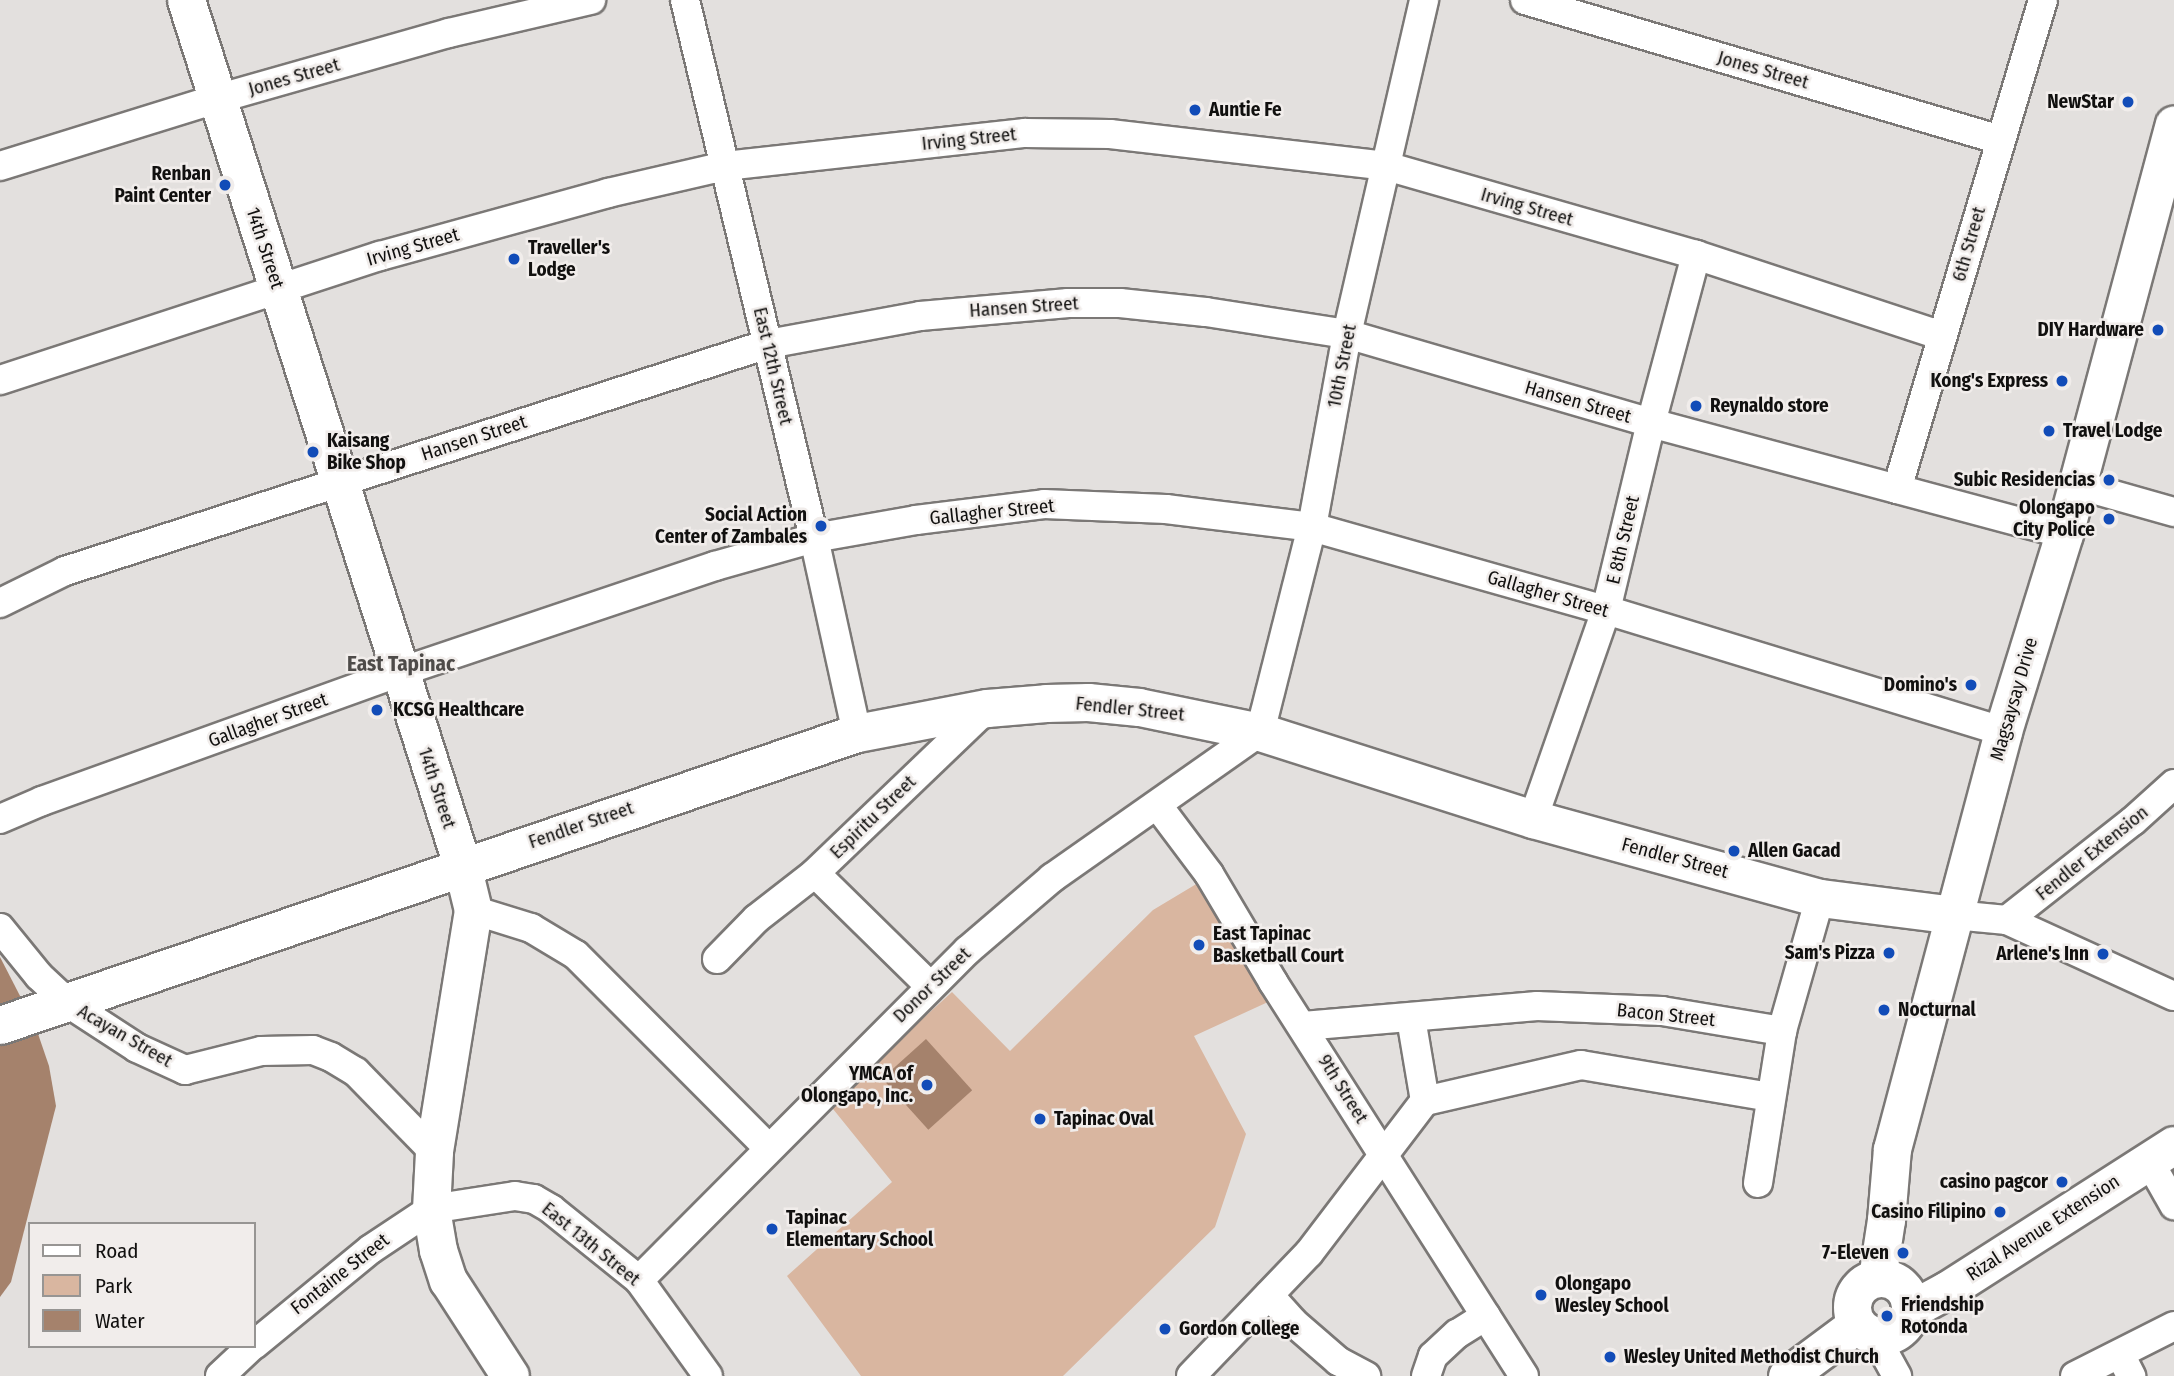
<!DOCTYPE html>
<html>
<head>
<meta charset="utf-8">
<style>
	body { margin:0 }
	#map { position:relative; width:2174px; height:1376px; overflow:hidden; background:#e3e0de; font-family:"Fira Sans Condensed",sans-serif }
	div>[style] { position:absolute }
	.green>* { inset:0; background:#d9b6a0 }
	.water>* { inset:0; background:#a5826c; transform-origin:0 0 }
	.roads { filter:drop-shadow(2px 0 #7b7876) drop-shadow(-2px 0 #7b7876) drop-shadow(0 2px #7b7876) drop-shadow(0 -2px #7b7876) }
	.minor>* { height:28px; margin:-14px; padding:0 14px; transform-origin:14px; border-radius:14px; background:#fff }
	.major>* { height:37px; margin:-18.5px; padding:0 18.5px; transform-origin:18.5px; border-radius:18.5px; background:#fff }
	.major>.ring { margin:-18.5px; padding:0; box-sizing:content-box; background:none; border:37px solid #fff; border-radius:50% }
	.dots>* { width:19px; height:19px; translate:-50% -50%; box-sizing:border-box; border:4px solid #f1edeb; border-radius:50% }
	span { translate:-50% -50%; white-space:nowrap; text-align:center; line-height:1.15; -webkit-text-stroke:5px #f1edeb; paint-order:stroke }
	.street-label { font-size:19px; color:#11100f }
	.poi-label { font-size:19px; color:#11100f; font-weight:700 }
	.right { translate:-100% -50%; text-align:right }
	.left { translate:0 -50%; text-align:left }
	.neighbourhood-label { font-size:21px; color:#4e4b49; font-weight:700 }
	.legend { position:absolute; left:28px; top:1222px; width:228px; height:126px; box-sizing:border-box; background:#f1edeb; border:2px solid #979593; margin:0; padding:9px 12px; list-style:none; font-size:21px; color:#11100f }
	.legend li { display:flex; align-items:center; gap:14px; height:35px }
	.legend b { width:35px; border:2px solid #979593 }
</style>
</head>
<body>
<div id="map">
	<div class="green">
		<div style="clip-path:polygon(1203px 880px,1268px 1002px,1194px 1036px,1246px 1134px,1215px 1227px,1063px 1376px,861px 1376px,787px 1276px,892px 1182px,829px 1104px,952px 992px,1010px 1051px,1153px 910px)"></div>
	</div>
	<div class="water">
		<div style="clip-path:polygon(0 957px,35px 1025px,49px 1066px,56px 1106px,11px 1282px,0 1297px)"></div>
		<div style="left:926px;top:1039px;width:69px;height:59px;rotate:48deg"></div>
	</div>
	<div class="roads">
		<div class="minor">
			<div style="left:685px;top:0;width:553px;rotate:76.52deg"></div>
			<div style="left:814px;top:538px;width:200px;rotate:77.6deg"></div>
			<div style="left:1525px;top:0;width:495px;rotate:16.4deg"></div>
			<div style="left:0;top:166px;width:227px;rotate:-17.2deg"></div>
			<div style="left:217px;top:99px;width:241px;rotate:-15.9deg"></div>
			<div style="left:449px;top:33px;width:146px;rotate:-13.1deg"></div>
			<div style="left:0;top:380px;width:400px;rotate:-18.1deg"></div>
			<div style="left:380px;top:256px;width:237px;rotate:-15.4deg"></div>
			<div style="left:608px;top:193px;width:120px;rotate:-13deg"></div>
			<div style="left:725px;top:166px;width:302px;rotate:-6.3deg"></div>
			<div style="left:1025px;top:133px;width:85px;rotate:0.7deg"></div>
			<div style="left:1110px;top:134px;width:278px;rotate:6.6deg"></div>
			<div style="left:1386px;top:166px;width:323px;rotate:16deg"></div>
			<div style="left:1696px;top:255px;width:259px;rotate:18.2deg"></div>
			<div style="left:2075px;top:484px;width:103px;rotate:15.8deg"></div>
			<div style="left:1897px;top:489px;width:510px;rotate:-73.38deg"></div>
			<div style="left:0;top:603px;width:72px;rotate:-26.2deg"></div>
			<div style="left:65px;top:571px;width:739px;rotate:-17.9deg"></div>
			<div style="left:768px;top:344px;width:155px;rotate:-10.4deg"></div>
			<div style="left:920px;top:316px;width:149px;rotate:-5deg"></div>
			<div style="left:1068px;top:303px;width:52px"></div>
			<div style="left:1120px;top:303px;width:86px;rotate:6deg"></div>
			<div style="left:1206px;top:312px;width:143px;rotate:8.9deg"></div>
			<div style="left:1347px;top:334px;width:317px;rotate:16.3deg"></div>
			<div style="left:1651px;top:423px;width:428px;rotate:15deg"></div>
			<div style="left:1158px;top:806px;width:85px;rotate:53.1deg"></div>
			<div style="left:1209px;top:874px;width:126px;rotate:59.3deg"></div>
			<div style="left:1273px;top:982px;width:467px;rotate:57.5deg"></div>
			<div style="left:0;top:819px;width:46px;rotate:-23.2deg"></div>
			<div style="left:42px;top:801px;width:381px;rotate:-19.8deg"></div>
			<div style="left:400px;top:672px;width:332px;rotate:-18.6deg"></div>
			<div style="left:715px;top:566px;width:103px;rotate:-15.8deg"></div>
			<div style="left:814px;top:538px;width:104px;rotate:-10deg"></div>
			<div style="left:916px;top:520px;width:129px;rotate:-7.1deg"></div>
			<div style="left:1044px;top:504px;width:122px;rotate:2.3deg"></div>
			<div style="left:1166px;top:509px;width:147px;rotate:7deg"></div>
			<div style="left:1312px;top:527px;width:305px;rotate:15.8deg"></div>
			<div style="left:1606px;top:610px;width:415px;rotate:17deg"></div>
			<div style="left:1533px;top:819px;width:221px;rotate:-70.7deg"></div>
			<div style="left:1606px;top:610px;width:192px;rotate:-76.5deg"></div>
			<div style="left:1651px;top:423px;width:174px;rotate:-75deg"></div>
			<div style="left:473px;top:910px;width:61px;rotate:17.2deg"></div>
			<div style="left:531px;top:928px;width:52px;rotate:31deg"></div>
			<div style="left:576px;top:955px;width:272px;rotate:45.1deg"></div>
			<div style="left:1954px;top:915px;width:53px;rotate:5.4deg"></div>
			<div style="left:2007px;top:920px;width:183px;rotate:24.5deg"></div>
			<div style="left:2007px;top:920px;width:160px;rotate:-38.2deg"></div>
			<div style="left:2133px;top:821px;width:55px;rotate:-42.1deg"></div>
			<div style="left:0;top:928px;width:62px;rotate:50.9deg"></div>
			<div style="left:39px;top:976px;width:40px;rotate:43deg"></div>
			<div style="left:68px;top:1003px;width:82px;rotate:33.1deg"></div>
			<div style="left:137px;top:1048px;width:53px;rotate:24.6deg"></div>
			<div style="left:185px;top:1070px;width:78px;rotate:-14deg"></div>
			<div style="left:261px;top:1051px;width:52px;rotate:-1.1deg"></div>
			<div style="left:313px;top:1050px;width:19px;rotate:21deg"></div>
			<div style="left:331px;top:1057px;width:29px;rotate:31deg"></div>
			<div style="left:356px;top:1072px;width:112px;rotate:45.7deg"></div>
			<div style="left:717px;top:959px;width:56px;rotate:-45.7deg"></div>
			<div style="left:756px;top:919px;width:75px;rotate:-37.9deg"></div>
			<div style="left:930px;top:986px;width:161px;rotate:-135.5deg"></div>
			<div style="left:815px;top:873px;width:238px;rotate:-43.8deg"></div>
			<div style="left:1303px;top:1026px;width:235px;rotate:-4.9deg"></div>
			<div style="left:1537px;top:1006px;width:125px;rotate:2.3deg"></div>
			<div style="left:1662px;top:1011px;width:122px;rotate:9.5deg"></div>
			<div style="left:1425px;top:1101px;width:160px;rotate:-13deg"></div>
			<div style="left:1581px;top:1065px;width:192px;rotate:9.6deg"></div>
			<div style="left:2149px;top:1161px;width:51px;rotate:60.4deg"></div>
			<div style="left:1758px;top:1183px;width:154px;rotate:-81deg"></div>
			<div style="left:1782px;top:1031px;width:138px;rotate:-74.1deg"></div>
			<div style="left:639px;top:1280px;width:466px;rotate:-45.1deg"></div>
			<div style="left:968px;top:950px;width:111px;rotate:-40.6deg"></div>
			<div style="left:1052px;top:878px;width:254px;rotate:-35.1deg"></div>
			<div style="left:1260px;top:732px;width:211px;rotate:-75.8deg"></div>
			<div style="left:1312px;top:527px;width:196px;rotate:-79.7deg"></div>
			<div style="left:1347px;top:334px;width:343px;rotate:-77deg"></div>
			<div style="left:1269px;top:1295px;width:36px;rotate:48deg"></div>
			<div style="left:1293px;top:1322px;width:60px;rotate:40.9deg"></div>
			<div style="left:1338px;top:1361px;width:32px;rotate:28deg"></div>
			<div style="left:1875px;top:1336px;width:46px;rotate:61.2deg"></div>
			<div style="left:254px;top:1345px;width:151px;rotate:-39.4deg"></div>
			<div style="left:371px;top:1249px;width:72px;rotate:-33.7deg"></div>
			<div style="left:431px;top:1209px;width:85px;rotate:-8.8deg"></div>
			<div style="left:515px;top:1196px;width:19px;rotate:9deg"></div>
			<div style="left:534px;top:1199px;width:20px;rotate:30deg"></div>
			<div style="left:551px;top:1209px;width:113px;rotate:38.9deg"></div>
			<div style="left:639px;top:1280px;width:118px;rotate:54.3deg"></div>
			<div style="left:2120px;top:1354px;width:25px;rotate:63deg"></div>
			<div style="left:220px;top:1376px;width:44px;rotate:-43.2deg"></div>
			<div style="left:1191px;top:1376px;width:170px;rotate:-46.2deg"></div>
			<div style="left:1309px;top:1253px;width:191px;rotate:-52.7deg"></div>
			<div style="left:1425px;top:1101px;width:84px;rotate:-99.6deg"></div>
			<div style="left:1426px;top:1376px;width:21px;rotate:-71deg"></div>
			<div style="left:1433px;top:1356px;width:33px;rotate:-43deg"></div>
			<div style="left:1457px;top:1334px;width:34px;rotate:-32deg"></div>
			<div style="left:2075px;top:1376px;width:111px;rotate:-26.8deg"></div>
		</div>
		<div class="major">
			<div style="left:186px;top:0;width:908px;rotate:72.3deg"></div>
			<div style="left:462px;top:865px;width:46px;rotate:76.3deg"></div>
			<div style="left:473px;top:910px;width:245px;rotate:99.2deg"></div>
			<div style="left:434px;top:1152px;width:57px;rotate:93deg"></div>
			<div style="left:431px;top:1209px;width:42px;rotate:80.3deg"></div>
			<div style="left:438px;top:1250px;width:32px;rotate:72deg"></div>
			<div style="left:448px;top:1280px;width:114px;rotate:57.1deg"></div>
			<div style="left:0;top:1025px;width:905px;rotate:-18.82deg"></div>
			<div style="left:857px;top:733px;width:132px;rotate:-10.9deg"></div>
			<div style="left:987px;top:708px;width:59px;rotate:-4.8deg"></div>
			<div style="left:1046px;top:703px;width:42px;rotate:-1.4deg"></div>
			<div style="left:1088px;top:702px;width:51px;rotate:5.6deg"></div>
			<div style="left:1139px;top:707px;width:124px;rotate:11.7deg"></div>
			<div style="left:1260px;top:732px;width:287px;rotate:17.7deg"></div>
			<div style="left:1533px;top:819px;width:298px;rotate:15.4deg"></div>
			<div style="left:1820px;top:898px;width:135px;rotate:7.2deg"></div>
			<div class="ring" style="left:1852px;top:1278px;width:21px;height:21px"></div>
			<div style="left:1877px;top:1278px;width:59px;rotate:-81.2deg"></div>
			<div style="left:1886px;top:1220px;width:71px;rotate:-85.2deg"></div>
			<div style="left:1892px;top:1149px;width:432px;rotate:-75.1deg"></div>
			<div style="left:2003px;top:731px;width:206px;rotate:-72.8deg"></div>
			<div style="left:2064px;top:534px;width:424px;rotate:-75deg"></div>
			<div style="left:1910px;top:1310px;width:42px;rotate:-28.4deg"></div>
			<div style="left:1947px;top:1290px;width:269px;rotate:-32.6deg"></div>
			<div style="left:1787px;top:1376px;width:87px;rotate:-36.6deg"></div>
		</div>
	</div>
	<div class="dots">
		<div style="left:2128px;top:102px;background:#124cb8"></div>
		<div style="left:1195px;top:110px;background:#124cb8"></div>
		<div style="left:225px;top:185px;background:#124cb8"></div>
		<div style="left:514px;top:259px;background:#124cb8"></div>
		<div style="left:2158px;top:330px;background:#124cb8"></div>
		<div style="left:2062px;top:381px;background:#124cb8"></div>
		<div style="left:1696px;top:406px;background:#124cb8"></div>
		<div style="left:2049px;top:431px;background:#124cb8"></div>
		<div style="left:313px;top:452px;background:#124cb8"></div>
		<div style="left:2109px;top:480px;background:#124cb8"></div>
		<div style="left:2109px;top:519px;background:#124cb8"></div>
		<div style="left:821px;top:526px;background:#124cb8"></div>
		<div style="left:1971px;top:685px;background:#124cb8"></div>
		<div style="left:377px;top:710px;background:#124cb8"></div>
		<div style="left:1734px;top:851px;background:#124cb8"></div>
		<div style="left:1199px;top:945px;background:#124cb8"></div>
		<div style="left:1889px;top:953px;background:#124cb8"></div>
		<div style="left:2103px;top:954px;background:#124cb8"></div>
		<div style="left:1884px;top:1010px;background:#124cb8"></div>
		<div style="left:927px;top:1085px;background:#124cb8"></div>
		<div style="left:1040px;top:1119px;background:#124cb8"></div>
		<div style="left:2062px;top:1182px;background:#124cb8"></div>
		<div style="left:2000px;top:1212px;background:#124cb8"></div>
		<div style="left:772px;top:1229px;background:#124cb8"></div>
		<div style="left:1903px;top:1253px;background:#124cb8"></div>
		<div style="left:1541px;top:1295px;background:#124cb8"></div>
		<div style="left:1887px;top:1316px;background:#124cb8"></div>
		<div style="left:1165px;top:1329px;background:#124cb8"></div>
		<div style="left:1610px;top:1357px;background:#124cb8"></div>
	</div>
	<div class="street-label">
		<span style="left:1763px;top:70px;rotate:16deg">Jones Street</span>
		<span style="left:294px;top:77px;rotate:-16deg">Jones Street</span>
		<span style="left:969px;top:139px;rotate:-6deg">Irving Street</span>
		<span style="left:1527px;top:207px;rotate:16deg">Irving Street</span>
		<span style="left:1969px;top:244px;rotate:-74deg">6th Street</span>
		<span style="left:413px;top:247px;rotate:-16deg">Irving Street</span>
		<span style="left:265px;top:248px;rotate:72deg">14th Street</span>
		<span style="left:1024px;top:307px;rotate:-4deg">Hansen Street</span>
		<span style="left:773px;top:366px;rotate:77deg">East 12th Street</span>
		<span style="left:1342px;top:366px;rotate:-79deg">10th Street</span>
		<span style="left:1578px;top:402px;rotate:16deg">Hansen Street</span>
		<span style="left:474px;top:438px;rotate:-18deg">Hansen Street</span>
		<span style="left:992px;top:512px;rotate:-6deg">Gallagher Street</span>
		<span style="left:1623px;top:540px;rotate:-77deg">E 8th Street</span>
		<span style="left:1548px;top:594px;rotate:16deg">Gallagher Street</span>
		<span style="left:2014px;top:699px;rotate:-74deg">Magsaysay Drive</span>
		<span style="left:1130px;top:709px;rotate:6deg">Fendler Street</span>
		<span style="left:268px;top:720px;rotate:-20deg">Gallagher Street</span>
		<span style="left:437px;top:788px;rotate:72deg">14th Street</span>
		<span style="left:873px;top:817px;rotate:-44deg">Espiritu Street</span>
		<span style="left:581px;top:825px;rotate:-19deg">Fendler Street</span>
		<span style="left:2092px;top:853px;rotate:-39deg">Fendler Extension</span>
		<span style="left:1675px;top:858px;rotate:15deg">Fendler Street</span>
		<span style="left:932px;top:985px;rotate:-44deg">Donor Street</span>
		<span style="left:1666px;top:1015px;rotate:6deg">Bacon Street</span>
		<span style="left:125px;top:1036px;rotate:30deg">Acayan Street</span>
		<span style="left:1343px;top:1089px;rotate:58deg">9th Street</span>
		<span style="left:2043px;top:1228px;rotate:-33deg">Rizal Avenue Extension</span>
		<span style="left:591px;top:1244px;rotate:39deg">East 13th Street</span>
		<span style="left:340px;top:1274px;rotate:-38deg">Fontaine Street</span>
	</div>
	<div class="poi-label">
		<span class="right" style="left:2114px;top:102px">NewStar</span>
		<span class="left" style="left:1209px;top:110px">Auntie Fe</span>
		<span class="right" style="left:211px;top:185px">Renban<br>Paint Center</span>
		<span class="left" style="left:528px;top:259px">Traveller's<br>Lodge</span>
		<span class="right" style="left:2144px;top:330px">DIY Hardware</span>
		<span class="right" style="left:2048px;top:381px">Kong's Express</span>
		<span class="left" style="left:1710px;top:406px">Reynaldo store</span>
		<span class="left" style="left:2063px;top:431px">Travel Lodge</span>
		<span class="left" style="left:327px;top:452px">Kaisang<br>Bike Shop</span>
		<span class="right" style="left:2095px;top:480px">Subic Residencias</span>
		<span class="right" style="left:2095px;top:519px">Olongapo<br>City Police</span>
		<span class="right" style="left:807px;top:526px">Social Action<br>Center of Zambales</span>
		<span class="right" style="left:1957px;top:685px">Domino's</span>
		<span class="left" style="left:393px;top:710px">KCSG Healthcare</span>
		<span class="left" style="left:1748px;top:851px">Allen Gacad</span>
		<span class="left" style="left:1213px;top:945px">East Tapinac<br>Basketball Court</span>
		<span class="right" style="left:1875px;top:953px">Sam's Pizza</span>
		<span class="right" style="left:2089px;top:954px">Arlene's Inn</span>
		<span class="left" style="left:1898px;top:1010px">Nocturnal</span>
		<span class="right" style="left:913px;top:1085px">YMCA of<br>Olongapo, Inc.</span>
		<span class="left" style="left:1054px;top:1119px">Tapinac Oval</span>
		<span class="right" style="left:2048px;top:1182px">casino pagcor</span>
		<span class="right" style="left:1986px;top:1212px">Casino Filipino</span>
		<span class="left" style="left:786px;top:1229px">Tapinac<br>Elementary School</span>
		<span class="right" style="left:1889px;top:1253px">7-Eleven</span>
		<span class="left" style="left:1555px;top:1295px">Olongapo<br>Wesley School</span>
		<span class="left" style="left:1901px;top:1316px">Friendship<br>Rotonda</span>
		<span class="left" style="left:1179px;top:1329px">Gordon College</span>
		<span class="left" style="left:1624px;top:1357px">Wesley United Methodist Church</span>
	</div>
	<div class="neighbourhood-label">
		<span style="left:401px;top:664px">East Tapinac</span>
	</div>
	<ul class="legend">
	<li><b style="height:9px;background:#fff"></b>Road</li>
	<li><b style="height:19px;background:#d9b6a0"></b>Park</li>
	<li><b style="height:19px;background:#a5826c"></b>Water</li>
	</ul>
</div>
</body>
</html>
